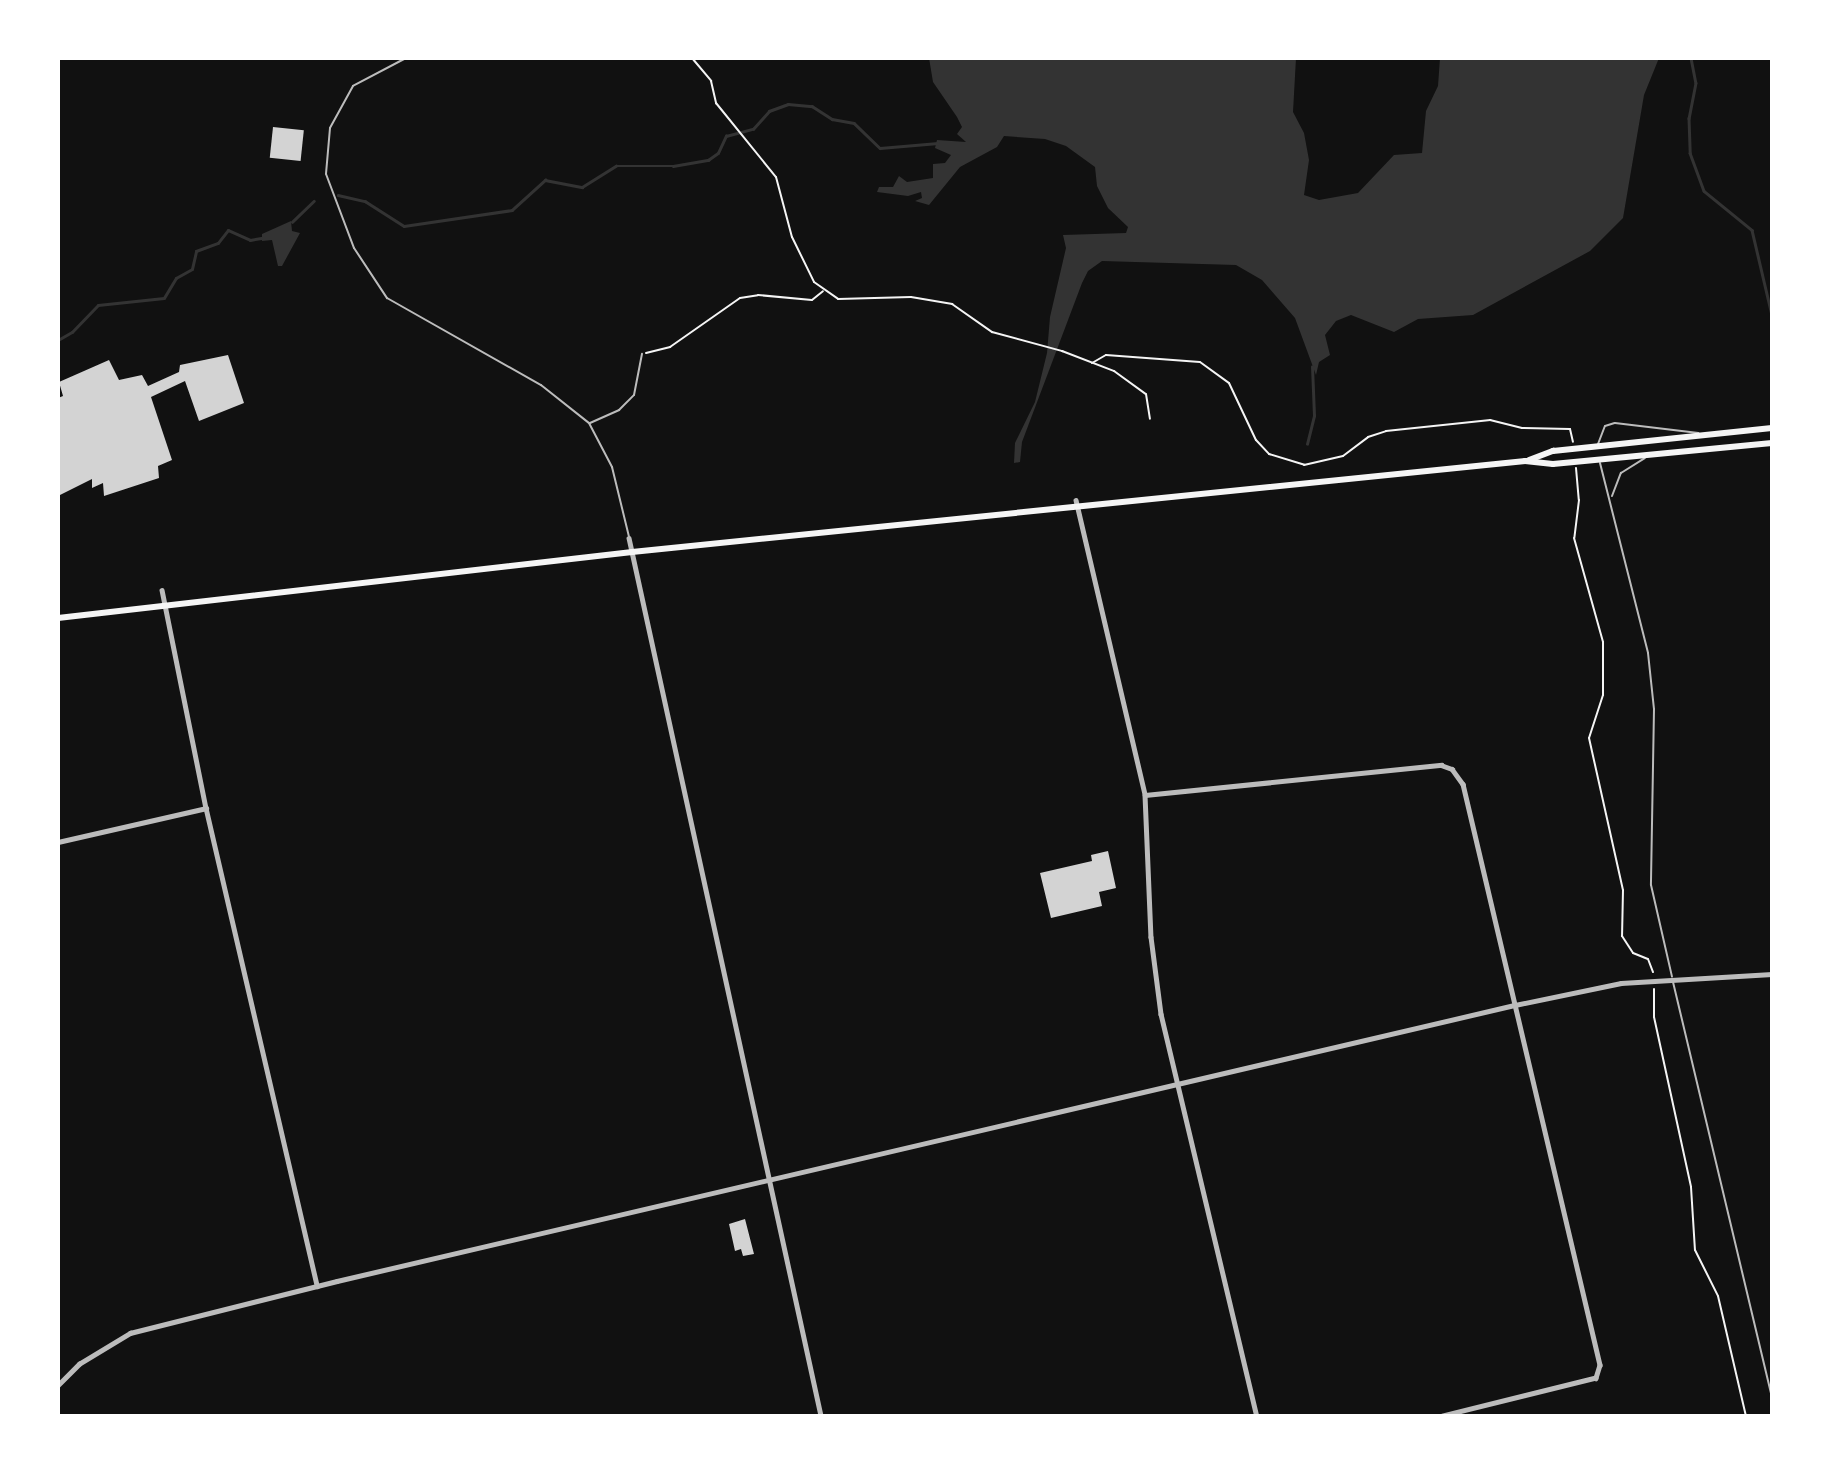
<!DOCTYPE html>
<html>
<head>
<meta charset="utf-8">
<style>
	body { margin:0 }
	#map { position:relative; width:1830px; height:1474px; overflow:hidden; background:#111; font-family:Raleway,sans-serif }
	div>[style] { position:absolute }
	.water>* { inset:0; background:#333 }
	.stream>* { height:2.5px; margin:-1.25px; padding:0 1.25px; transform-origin:1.25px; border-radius:1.25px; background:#333 }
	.building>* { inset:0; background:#d3d3d3; transform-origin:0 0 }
	.path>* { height:2px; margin:-1px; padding:0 1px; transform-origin:1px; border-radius:1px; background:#f5f5f5 }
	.service>* { height:2px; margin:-1px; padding:0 1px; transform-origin:1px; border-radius:1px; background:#bcbcbc }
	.minor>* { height:4.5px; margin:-2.25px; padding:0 2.25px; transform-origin:2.25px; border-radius:2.25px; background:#bcbcbc }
	.secondary>* { height:6px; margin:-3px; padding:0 3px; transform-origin:3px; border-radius:3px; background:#f5f5f5 }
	span { translate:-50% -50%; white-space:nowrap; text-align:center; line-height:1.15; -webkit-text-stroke:6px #fff; paint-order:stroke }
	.frame { position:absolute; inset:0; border:60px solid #fff; pointer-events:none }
</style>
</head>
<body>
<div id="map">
	<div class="water">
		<div style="clip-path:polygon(929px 58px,1296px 58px,1293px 112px,1304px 133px,1309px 160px,1304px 195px,1319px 200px,1358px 193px,1394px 155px,1422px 153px,1426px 111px,1438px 86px,1440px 58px,1659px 58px,1644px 95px,1623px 218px,1590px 251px,1473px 315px,1418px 319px,1394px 332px,1351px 315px,1336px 321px,1325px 335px,1330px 355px,1319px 362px,1316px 375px,1295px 318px,1262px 280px,1236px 265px,1102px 261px,1088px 271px,1082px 283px,1022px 442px,1020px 462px,1014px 463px,1015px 443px,1035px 402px,1047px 353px,1050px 317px,1066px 248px,1063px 235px,1126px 233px,1128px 227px,1108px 208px,1097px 186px,1095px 167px,1066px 146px,1045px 139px,1004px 136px,997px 147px,960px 167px,929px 205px,915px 201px,922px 198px,921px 192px,908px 196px,877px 192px,879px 187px,893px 187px,899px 176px,907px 182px,933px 178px,933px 164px,945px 163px,951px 155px,935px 148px,937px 140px,966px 142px,957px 134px,962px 127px,957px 117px,933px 82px)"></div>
		<div style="clip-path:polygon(291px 221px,292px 231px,300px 233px,282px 266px,278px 266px,272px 240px,262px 241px,262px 234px)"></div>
	</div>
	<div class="stream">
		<div style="left:1691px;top:58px;width:25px;rotate:79deg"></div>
		<div style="left:1696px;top:83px;width:36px;rotate:101deg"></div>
		<div style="left:1689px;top:118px;width:35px;rotate:88deg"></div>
		<div style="left:1690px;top:153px;width:40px;rotate:69.8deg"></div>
		<div style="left:1704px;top:191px;width:62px;rotate:39.1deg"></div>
		<div style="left:1752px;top:230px;width:87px;rotate:76.8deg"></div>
		<div style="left:338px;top:195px;width:28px;rotate:13deg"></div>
		<div style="left:365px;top:201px;width:46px;rotate:32.7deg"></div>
		<div style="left:404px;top:226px;width:109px;rotate:-8.4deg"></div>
		<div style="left:512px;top:210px;width:45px;rotate:-42.3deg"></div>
		<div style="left:545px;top:180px;width:38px;rotate:11deg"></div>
		<div style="left:582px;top:187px;width:40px;rotate:-32deg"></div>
		<div style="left:616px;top:166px;width:57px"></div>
		<div style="left:673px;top:166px;width:36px;rotate:-10deg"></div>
		<div style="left:708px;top:160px;width:12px;rotate:-35deg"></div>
		<div style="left:718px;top:153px;width:19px;rotate:-65deg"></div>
		<div style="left:726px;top:136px;width:28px;rotate:-15deg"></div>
		<div style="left:753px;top:129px;width:24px;rotate:-48deg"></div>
		<div style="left:769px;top:111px;width:20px;rotate:-20deg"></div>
		<div style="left:788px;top:104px;width:24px;rotate:5deg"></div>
		<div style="left:812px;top:106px;width:24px;rotate:33deg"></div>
		<div style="left:832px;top:119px;width:22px;rotate:10deg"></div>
		<div style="left:854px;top:123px;width:36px;rotate:44deg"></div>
		<div style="left:880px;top:148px;width:58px;rotate:-4.9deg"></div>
		<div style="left:292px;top:222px;width:30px;rotate:-44deg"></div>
		<div style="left:58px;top:340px;width:16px;rotate:-30deg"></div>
		<div style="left:72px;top:332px;width:37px;rotate:-46deg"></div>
		<div style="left:98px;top:305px;width:66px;rotate:-6.1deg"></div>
		<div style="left:164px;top:298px;width:23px;rotate:-59deg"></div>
		<div style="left:176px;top:278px;width:18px;rotate:-29deg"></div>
		<div style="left:192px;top:269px;width:18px;rotate:-77deg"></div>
		<div style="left:196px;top:251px;width:23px;rotate:-20deg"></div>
		<div style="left:218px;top:243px;width:16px;rotate:-52deg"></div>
		<div style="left:228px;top:230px;width:24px;rotate:24deg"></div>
		<div style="left:250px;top:240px;width:11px;rotate:-10deg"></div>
		<div style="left:1307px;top:444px;width:29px;rotate:-76deg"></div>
		<div style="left:1314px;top:416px;width:49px;rotate:-92.3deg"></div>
	</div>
	<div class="building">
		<div style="left:273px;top:127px;width:31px;height:31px;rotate:6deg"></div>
		<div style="clip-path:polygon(228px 355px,244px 403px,199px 421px,185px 381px,151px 397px,172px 460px,158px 466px,159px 478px,104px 496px,103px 483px,92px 488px,92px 479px,58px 496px,58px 398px,63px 396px,59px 382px,109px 360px,119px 380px,142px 375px,148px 386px,179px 372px,180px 365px)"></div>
		<div style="clip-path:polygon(1108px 851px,1116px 888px,1099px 892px,1102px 906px,1051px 918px,1040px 873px,1092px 861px,1091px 855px)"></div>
		<div style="clip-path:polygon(745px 1219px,754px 1254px,743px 1256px,741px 1249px,735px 1251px,729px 1224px)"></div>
	</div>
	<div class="path">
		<div style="left:692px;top:58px;width:30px;rotate:50deg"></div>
		<div style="left:711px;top:81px;width:23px;rotate:77deg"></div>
		<div style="left:716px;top:103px;width:95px;rotate:51deg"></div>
		<div style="left:776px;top:177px;width:62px;rotate:75.1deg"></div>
		<div style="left:792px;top:237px;width:50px;rotate:63.9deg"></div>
		<div style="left:814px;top:282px;width:29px;rotate:35deg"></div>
		<div style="left:838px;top:299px;width:73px;rotate:-1.6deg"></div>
		<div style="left:911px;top:297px;width:42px;rotate:9.7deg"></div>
		<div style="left:952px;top:304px;width:49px;rotate:35deg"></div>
		<div style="left:992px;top:332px;width:73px;rotate:15.2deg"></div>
		<div style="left:1062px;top:351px;width:56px;rotate:21deg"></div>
		<div style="left:1114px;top:371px;width:39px;rotate:36deg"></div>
		<div style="left:1146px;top:394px;width:25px;rotate:81deg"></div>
		<div style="left:646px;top:353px;width:25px;rotate:-14deg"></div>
		<div style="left:670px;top:347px;width:85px;rotate:-35deg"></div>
		<div style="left:740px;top:298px;width:18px;rotate:-9deg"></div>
		<div style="left:758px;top:295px;width:54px;rotate:5.3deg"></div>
		<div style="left:812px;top:300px;width:14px;rotate:-39deg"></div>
		<div style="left:1092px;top:363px;width:16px;rotate:-30deg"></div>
		<div style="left:1106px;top:355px;width:94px;rotate:4.3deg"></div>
		<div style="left:1200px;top:362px;width:36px;rotate:36deg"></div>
		<div style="left:1229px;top:383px;width:63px;rotate:64.7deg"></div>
		<div style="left:1256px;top:440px;width:19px;rotate:47deg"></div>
		<div style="left:1269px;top:454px;width:37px;rotate:17deg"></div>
		<div style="left:1304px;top:465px;width:40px;rotate:-13deg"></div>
		<div style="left:1343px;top:456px;width:31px;rotate:-37deg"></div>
		<div style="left:1368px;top:437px;width:19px;rotate:-18deg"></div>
		<div style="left:1386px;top:431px;width:105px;rotate:-6deg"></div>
		<div style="left:1490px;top:420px;width:33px;rotate:14deg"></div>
		<div style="left:1522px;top:428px;width:48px;rotate:1.2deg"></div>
		<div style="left:1570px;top:429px;width:13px;rotate:77deg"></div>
		<div style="left:1576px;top:468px;width:32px;rotate:85deg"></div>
		<div style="left:1579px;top:500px;width:38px;rotate:97deg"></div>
		<div style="left:1574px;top:538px;width:108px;rotate:74.4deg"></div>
		<div style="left:1603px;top:642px;width:53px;rotate:90deg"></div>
		<div style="left:1603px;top:695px;width:45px;rotate:108deg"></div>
		<div style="left:1589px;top:738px;width:156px;rotate:77.4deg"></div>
		<div style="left:1623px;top:890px;width:46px;rotate:91.2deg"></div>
		<div style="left:1622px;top:936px;width:20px;rotate:57deg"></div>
		<div style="left:1633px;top:953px;width:16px;rotate:22deg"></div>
		<div style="left:1648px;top:959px;width:14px;rotate:69deg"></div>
		<div style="left:1654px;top:989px;width:28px;rotate:90deg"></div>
		<div style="left:1654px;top:1017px;width:174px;rotate:77.7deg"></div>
		<div style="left:1691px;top:1187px;width:63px;rotate:86.4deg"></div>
		<div style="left:1695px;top:1250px;width:51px;rotate:63.4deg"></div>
		<div style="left:1718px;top:1296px;width:123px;rotate:76.9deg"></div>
	</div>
	<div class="service">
		<div style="left:406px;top:58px;width:60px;rotate:152.2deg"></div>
		<div style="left:353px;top:86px;width:48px;rotate:118.7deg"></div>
		<div style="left:330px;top:128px;width:46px;rotate:95deg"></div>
		<div style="left:326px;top:174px;width:79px;rotate:69.3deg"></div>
		<div style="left:354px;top:248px;width:60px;rotate:56.6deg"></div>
		<div style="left:387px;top:298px;width:177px;rotate:29.5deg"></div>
		<div style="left:541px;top:385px;width:61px;rotate:38.4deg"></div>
		<div style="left:589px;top:423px;width:50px;rotate:62.4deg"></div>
		<div style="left:612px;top:467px;width:72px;rotate:76.3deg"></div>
		<div style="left:590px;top:423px;width:32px;rotate:-24deg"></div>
		<div style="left:619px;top:410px;width:21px;rotate:-45deg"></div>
		<div style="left:634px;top:395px;width:42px;rotate:-79deg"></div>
		<div style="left:1598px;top:444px;width:19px;rotate:-69deg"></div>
		<div style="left:1605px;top:426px;width:10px;rotate:-17deg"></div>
		<div style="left:1615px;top:423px;width:84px;rotate:6.9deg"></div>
		<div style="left:1600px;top:463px;width:196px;rotate:75.8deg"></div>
		<div style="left:1648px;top:653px;width:56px;rotate:83.9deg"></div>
		<div style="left:1654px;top:709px;width:176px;rotate:91deg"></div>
		<div style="left:1651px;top:885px;width:94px;rotate:77.1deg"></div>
		<div style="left:1612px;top:496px;width:25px;rotate:-69deg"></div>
		<div style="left:1621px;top:473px;width:28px;rotate:-32deg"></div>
		<div style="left:1673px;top:982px;width:428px;rotate:76.6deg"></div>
	</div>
	<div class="minor">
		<div style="left:1076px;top:500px;width:303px;rotate:76.8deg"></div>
		<div style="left:1145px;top:795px;width:142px;rotate:87.6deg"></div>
		<div style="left:1151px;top:937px;width:78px;rotate:82.6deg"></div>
		<div style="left:1161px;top:1014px;width:413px;rotate:76.6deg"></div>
		<div style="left:629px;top:538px;width:899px;rotate:77.66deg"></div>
		<div style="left:162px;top:590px;width:222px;rotate:78.6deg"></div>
		<div style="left:206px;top:808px;width:491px;rotate:76.9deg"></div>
		<div style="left:1145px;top:795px;width:298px;rotate:-5.8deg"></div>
		<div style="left:1441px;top:765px;width:12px;rotate:20deg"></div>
		<div style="left:1452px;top:769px;width:19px;rotate:54deg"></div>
		<div style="left:1463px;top:784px;width:597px;rotate:76.73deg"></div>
		<div style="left:1600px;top:1365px;width:14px;rotate:107deg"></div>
		<div style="left:1596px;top:1378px;width:158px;rotate:166.1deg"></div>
		<div style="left:58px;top:842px;width:152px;rotate:-12.9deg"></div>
		<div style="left:58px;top:1385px;width:30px;rotate:-45deg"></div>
		<div style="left:79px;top:1364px;width:60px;rotate:-31.3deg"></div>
		<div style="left:130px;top:1333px;width:213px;rotate:-14.1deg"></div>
		<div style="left:337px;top:1281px;width:1210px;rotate:-13.19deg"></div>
		<div style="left:1515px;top:1005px;width:108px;rotate:-11.7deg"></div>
		<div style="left:1621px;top:983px;width:151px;rotate:-3.4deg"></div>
	</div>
	<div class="secondary">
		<div style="left:1529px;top:460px;width:26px;rotate:-21deg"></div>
		<div style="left:1553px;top:451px;width:220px;rotate:-6deg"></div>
		<div style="left:58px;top:618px;width:578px;rotate:-6.56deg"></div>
		<div style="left:632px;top:552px;width:898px;rotate:-5.82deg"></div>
		<div style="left:1525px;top:461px;width:28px;rotate:6deg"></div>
		<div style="left:1553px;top:464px;width:220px;rotate:-5.5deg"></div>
	</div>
	<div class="frame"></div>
</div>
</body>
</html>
